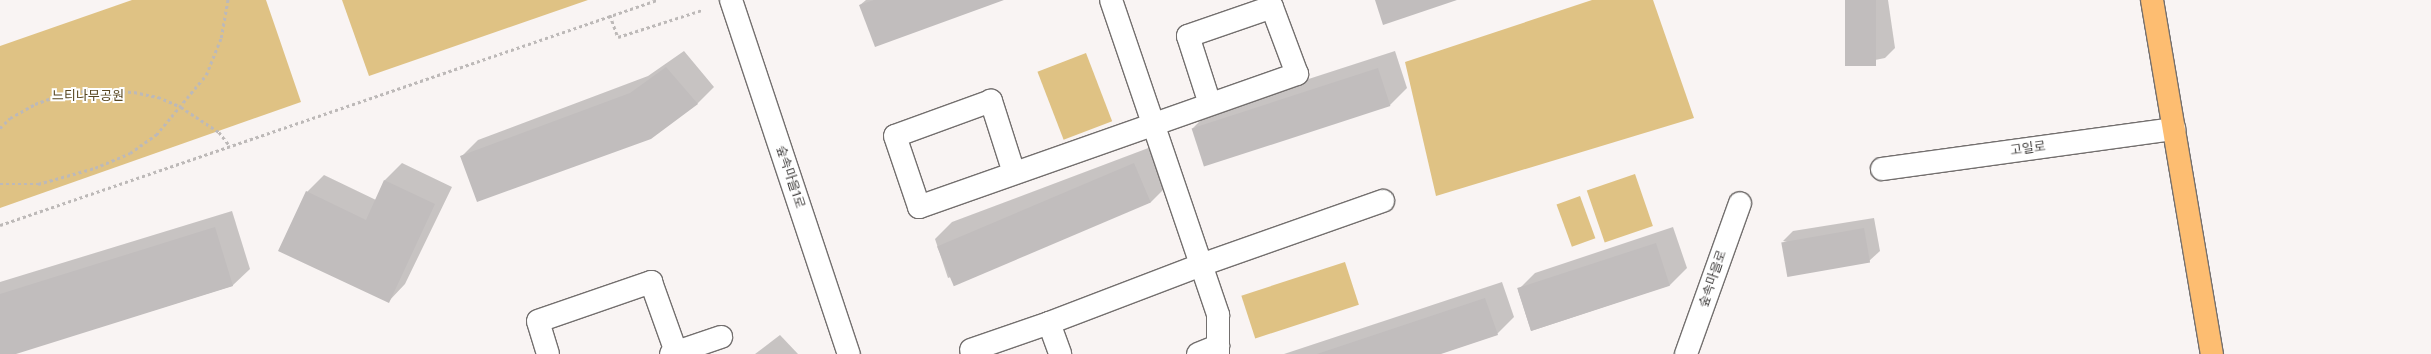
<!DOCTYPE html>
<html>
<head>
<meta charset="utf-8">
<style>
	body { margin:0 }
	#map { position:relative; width:2431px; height:354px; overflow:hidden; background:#f9f4f3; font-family:"Fira Sans","Noto Sans KR",sans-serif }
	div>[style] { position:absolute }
	.green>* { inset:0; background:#dfc284; transform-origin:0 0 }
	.shadow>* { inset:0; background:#0003 }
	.building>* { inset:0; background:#c1bdbd; transform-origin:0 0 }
	.path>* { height:2.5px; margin-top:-1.25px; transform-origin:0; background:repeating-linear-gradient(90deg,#bdb9b8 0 3px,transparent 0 6px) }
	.roads { filter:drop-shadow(1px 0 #736f6e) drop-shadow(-1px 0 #736f6e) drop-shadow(0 1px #736f6e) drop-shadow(0 -1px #736f6e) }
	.minor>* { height:22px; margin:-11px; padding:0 11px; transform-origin:11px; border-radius:11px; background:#fff }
	.major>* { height:22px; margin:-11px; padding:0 11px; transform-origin:11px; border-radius:11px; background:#fdbd71 }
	span { translate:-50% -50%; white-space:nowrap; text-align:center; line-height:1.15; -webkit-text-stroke:4px #fff; paint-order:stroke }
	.park-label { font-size:13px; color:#584722 }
	.street-label { font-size:13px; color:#3c3a39 }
</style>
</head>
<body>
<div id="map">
	<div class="green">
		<div style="clip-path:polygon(132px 0,266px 0,301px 102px,0 208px,0 46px)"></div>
		<div style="clip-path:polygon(342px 0,588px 0,369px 76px)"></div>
		<div style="clip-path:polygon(1592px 0,1653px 0,1694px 118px,1436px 196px,1405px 62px)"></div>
		<div style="left:1086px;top:53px;width:73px;height:52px;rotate:69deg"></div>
		<div style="left:1635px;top:174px;width:55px;height:51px;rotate:71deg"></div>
		<div style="left:1580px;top:196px;width:45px;height:25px;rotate:70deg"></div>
		<div style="left:1345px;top:262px;width:45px;height:109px;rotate:72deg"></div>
	</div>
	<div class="shadow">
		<div style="clip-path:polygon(866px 0,1003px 0,860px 5px)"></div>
		<div style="clip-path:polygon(1846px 0,1888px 0,1895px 48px,1885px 58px,1855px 64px)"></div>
		<div style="clip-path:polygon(684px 51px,714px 87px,697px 104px,461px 157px,478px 140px,648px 76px)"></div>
		<div style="clip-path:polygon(1395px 51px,1407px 88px,1390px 105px,1193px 128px,1210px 111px)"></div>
		<div style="clip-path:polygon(1151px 147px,1168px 185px,1151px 202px,948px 278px,935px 239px,952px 222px)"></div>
		<div style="clip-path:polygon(402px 163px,452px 187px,405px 284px,388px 302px,307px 192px,324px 175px,376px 200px,385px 180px)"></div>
		<div style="clip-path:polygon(232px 211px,250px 269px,232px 286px,12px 354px,0 354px,0 282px)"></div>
		<div style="clip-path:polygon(1874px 218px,1880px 251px,1869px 261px,1783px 241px,1793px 231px)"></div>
		<div style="clip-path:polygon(1673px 227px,1687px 268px,1670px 285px,1531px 331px,1518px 290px,1535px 273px)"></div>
		<div style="clip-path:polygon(1502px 282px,1514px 317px,1497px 334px,1438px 354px,1284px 354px)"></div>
		<div style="clip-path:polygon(780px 335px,798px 354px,755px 354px)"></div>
	</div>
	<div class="building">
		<div style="clip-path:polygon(874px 0,1004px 0,875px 47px,859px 5px)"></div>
		<div style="clip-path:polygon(1375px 0,1457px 0,1383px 25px)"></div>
		<div style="left:1845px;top:0;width:31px;height:66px"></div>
		<div style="clip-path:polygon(666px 67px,698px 104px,651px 139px,477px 202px,460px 156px,630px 93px)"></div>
		<div style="left:1378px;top:68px;width:40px;height:196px;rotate:72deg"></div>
		<div style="left:1134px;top:163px;width:43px;height:214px;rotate:67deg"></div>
		<div style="clip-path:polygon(384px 180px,435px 204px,389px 303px,278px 251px,306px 191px,366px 220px)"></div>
		<div style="clip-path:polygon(215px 227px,233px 286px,16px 354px,0 354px,0 294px)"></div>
		<div style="left:1864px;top:228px;width:35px;height:84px;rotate:80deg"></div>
		<div style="left:1656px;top:243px;width:45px;height:146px;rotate:72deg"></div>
		<div style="clip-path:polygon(1485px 298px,1498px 335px,1441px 354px,1317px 354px)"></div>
	</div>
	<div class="path">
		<div style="left:610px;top:15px;width:23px;rotate:70deg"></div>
		<div style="left:618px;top:37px;width:88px;rotate:-17.8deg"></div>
		<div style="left:0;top:128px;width:14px;rotate:-45deg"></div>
		<div style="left:10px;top:118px;width:29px;rotate:-29deg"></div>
		<div style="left:35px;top:104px;width:30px;rotate:-20deg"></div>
		<div style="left:63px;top:94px;width:35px;rotate:-8deg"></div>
		<div style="left:98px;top:89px;width:36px;rotate:5deg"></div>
		<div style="left:134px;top:92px;width:25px;rotate:12deg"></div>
		<div style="left:158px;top:97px;width:25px;rotate:23deg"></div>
		<div style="left:181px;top:107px;width:45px;rotate:33.3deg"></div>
		<div style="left:219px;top:132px;width:18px;rotate:52deg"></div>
		<div style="left:0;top:184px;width:38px"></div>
		<div style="left:38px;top:184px;width:59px;rotate:-15.7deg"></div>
		<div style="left:95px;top:168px;width:38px;rotate:-23deg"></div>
		<div style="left:130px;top:153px;width:32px;rotate:-35deg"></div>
		<div style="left:156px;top:135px;width:78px;rotate:-50.2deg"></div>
		<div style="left:206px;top:75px;width:40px;rotate:-68deg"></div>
		<div style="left:221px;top:38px;width:39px;rotate:-80deg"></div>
		<div style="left:0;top:225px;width:694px;rotate:-18.9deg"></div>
	</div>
	<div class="roads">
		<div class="minor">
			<div style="left:731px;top:0;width:373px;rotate:71.6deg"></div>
			<div style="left:1111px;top:0;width:333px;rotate:71.2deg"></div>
			<div style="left:1218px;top:315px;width:39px;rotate:90deg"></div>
			<div style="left:1882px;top:169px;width:295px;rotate:-7.8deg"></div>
			<div style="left:1014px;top:173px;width:76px;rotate:-107.7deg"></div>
			<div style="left:991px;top:101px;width:102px;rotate:160deg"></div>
			<div style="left:895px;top:136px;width:75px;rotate:71.3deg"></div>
			<div style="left:919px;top:207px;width:401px;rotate:-19.4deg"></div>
			<div style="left:1297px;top:74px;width:72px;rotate:-110.5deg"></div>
			<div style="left:1272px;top:7px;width:89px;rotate:161deg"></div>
			<div style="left:1188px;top:36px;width:71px;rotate:72.1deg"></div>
			<div style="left:1049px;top:323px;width:33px;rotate:70deg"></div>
			<div style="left:971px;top:350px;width:83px;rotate:-19.1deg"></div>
			<div style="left:1049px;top:323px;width:163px;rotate:-20.9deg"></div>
			<div style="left:1201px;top:265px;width:193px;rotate:-19.4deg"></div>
			<div style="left:548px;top:354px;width:34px;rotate:-107deg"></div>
			<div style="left:538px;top:321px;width:120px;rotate:-19deg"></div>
			<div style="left:651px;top:282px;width:74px;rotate:70.3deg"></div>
			<div style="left:671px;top:354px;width:53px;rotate:-18.8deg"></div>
			<div style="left:1198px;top:354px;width:22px;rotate:-22deg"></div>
			<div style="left:1686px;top:354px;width:160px;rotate:-70.3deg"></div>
		</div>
		<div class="major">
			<div style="left:2152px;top:0;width:359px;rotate:80.4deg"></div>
		</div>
	</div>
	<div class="park-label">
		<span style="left:88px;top:96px">느티나무공원</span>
	</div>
	<div class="street-label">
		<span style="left:2028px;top:149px;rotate:-8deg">고일로</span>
		<span style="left:790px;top:177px;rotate:72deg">숲속마을1로</span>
		<span style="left:1713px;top:279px;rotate:-71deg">숲속마을로</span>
	</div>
</div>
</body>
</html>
